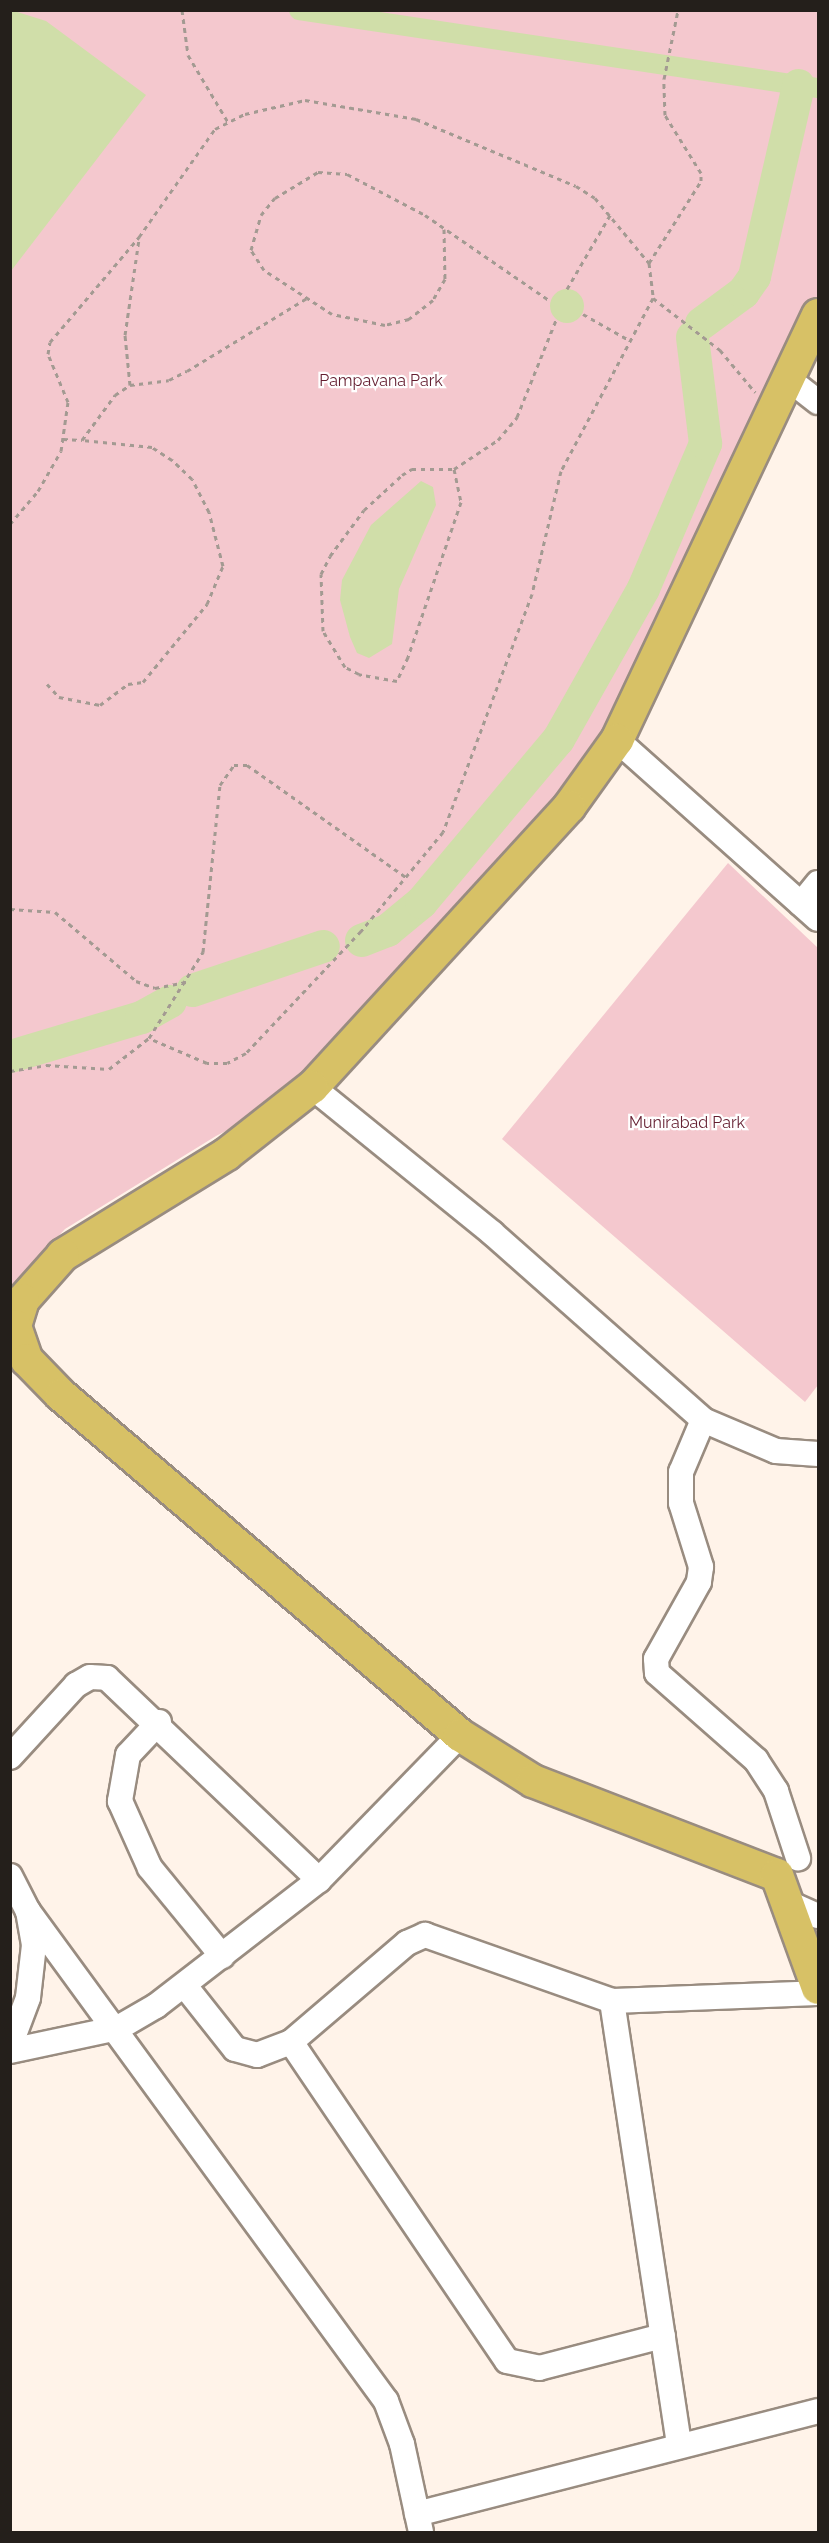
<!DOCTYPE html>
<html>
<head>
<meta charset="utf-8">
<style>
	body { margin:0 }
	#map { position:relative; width:829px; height:2543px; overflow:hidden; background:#fff3e9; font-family:Raleway,sans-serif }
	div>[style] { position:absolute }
	.green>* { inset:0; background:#f4c8ce }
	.water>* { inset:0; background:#d0dea9 }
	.round { border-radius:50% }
	.canal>* { height:20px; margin:-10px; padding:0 10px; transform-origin:10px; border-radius:10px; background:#d0dea9 }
	.river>* { height:33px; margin:-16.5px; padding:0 16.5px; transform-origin:16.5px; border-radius:16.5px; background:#d0dea9 }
	.path>* { height:3px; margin-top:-1.5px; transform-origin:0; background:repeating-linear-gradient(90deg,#a39a92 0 4.5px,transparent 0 9px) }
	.roads { filter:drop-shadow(2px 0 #998c80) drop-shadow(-2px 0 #998c80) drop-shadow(0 2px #998c80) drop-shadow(0 -2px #998c80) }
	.minor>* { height:24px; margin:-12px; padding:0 12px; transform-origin:12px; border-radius:12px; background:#fff }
	.major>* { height:32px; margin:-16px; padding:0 16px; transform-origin:16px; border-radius:16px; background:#d7c166 }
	span { translate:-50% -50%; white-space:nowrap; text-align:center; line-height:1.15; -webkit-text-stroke:4.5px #fff; paint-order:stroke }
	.park-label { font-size:16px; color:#641e30 }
	.frame { position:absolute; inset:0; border:12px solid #241f1b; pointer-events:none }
</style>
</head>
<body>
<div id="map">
	<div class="green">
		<div style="clip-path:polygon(11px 11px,818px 11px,818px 315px,617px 740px,312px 1087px,216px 1136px,65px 1229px,11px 1287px)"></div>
		<div style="clip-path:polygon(728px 863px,818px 948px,818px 1385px,805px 1402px,502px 1139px)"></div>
	</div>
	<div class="water">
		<div style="clip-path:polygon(11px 10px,46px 21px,146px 95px,11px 271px)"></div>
		<div class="round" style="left:550px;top:289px;width:34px;height:34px"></div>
		<div style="clip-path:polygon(421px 481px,433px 487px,436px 505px,399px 589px,392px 644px,369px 658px,357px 653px,350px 637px,340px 600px,342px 580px,371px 525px)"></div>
	</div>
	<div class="canal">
		<div style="left:299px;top:10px;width:525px;rotate:8.55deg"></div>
	</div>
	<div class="river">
		<div style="left:701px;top:323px;width:52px;rotate:-36.4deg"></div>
		<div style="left:743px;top:292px;width:19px;rotate:-55deg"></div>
		<div style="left:754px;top:276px;width:196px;rotate:-77deg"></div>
		<div style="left:361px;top:940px;width:28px;rotate:-21deg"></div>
		<div style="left:387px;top:930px;width:44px;rotate:-39.5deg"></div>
		<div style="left:421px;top:902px;width:213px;rotate:-50deg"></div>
		<div style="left:558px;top:739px;width:173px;rotate:-60.6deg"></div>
		<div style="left:643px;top:588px;width:158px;rotate:-66.8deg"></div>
		<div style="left:705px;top:443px;width:107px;rotate:-97deg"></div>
		<div style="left:192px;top:990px;width:138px;rotate:-18.6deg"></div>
		<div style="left:10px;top:1056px;width:137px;rotate:-16.6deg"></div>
		<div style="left:141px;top:1017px;width:33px;rotate:-29deg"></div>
	</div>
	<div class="path">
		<div style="left:182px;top:10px;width:45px;rotate:82.4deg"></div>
		<div style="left:188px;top:55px;width:78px;rotate:59.2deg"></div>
		<div style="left:444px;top:229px;width:50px;rotate:88.9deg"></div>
		<div style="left:445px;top:279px;width:24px;rotate:120deg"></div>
		<div style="left:433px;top:300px;width:31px;rotate:142deg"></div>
		<div style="left:409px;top:319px;width:25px;rotate:166deg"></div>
		<div style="left:385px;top:325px;width:54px;rotate:-168.3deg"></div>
		<div style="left:332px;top:314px;width:81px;rotate:-147.1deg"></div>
		<div style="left:264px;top:270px;width:24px;rotate:-123deg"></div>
		<div style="left:251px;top:250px;width:36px;rotate:-74deg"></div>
		<div style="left:261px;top:215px;width:22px;rotate:-51deg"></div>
		<div style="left:275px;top:198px;width:50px;rotate:-31.2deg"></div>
		<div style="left:318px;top:172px;width:29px;rotate:4deg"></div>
		<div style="left:347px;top:174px;width:88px;rotate:27.7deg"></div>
		<div style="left:425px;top:215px;width:152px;rotate:34.5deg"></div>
		<div style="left:649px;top:263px;width:97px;rotate:-57.6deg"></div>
		<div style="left:701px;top:181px;width:8px;rotate:-90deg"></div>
		<div style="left:701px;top:173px;width:68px;rotate:-121.8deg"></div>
		<div style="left:665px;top:115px;width:36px;rotate:-92deg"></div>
		<div style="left:664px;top:79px;width:70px;rotate:-78.5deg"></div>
		<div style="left:567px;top:289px;width:86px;rotate:-59.8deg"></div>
		<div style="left:653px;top:298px;width:85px;rotate:37.8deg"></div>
		<div style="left:720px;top:350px;width:55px;rotate:50.2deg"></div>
		<div style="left:583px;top:314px;width:53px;rotate:29.5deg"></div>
		<div style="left:130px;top:385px;width:50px;rotate:-95.7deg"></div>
		<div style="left:125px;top:335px;width:97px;rotate:-81.7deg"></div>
		<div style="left:63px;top:439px;width:19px;rotate:3deg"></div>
		<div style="left:82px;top:440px;width:56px;rotate:-53.7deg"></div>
		<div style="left:115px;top:395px;width:18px;rotate:-34deg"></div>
		<div style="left:130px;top:385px;width:39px;rotate:-7deg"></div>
		<div style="left:169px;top:380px;width:20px;rotate:-27deg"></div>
		<div style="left:187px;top:371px;width:140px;rotate:-31.3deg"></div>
		<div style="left:454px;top:469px;width:34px;rotate:78deg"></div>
		<div style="left:461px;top:502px;width:164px;rotate:108.9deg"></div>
		<div style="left:408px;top:657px;width:26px;rotate:115deg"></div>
		<div style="left:397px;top:681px;width:39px;rotate:-170deg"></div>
		<div style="left:359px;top:674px;width:16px;rotate:-153deg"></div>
		<div style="left:345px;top:667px;width:42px;rotate:-121.4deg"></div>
		<div style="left:323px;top:631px;width:57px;rotate:-92deg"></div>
		<div style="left:321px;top:574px;width:20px;rotate:-63deg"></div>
		<div style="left:330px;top:556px;width:57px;rotate:-53.5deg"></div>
		<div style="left:364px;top:510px;width:52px;rotate:-42.6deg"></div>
		<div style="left:402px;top:475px;width:12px;rotate:-31deg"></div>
		<div style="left:412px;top:469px;width:42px"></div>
		<div style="left:454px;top:469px;width:53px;rotate:-33.4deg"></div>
		<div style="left:498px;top:440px;width:30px;rotate:-50deg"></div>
		<div style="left:517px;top:417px;width:105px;rotate:-68.1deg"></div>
		<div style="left:10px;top:524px;width:43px;rotate:-49.7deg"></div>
		<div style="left:38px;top:491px;width:46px;rotate:-60.1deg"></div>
		<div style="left:61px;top:451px;width:49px;rotate:-81.9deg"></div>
		<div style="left:68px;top:402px;width:52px;rotate:-112.6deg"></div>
		<div style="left:48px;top:354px;width:12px;rotate:-81deg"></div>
		<div style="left:50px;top:342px;width:138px;rotate:-49.7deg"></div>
		<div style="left:139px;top:237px;width:132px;rotate:-54.9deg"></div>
		<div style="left:215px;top:129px;width:34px;rotate:-27deg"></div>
		<div style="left:245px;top:114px;width:62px;rotate:-13.1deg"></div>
		<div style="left:305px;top:100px;width:113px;rotate:9.7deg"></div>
		<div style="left:416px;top:119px;width:173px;rotate:22.7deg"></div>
		<div style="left:576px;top:186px;width:22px;rotate:32deg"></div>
		<div style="left:595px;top:198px;width:85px;rotate:50.3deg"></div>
		<div style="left:649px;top:263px;width:35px;rotate:83deg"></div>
		<div style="left:653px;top:298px;width:196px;rotate:118deg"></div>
		<div style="left:561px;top:471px;width:126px;rotate:103.3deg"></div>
		<div style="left:532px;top:594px;width:254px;rotate:110.5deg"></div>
		<div style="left:443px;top:832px;width:129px;rotate:129.6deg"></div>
		<div style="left:361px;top:931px;width:168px;rotate:133.3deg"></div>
		<div style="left:246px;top:1053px;width:21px;rotate:152deg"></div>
		<div style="left:227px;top:1063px;width:20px;rotate:180deg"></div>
		<div style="left:207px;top:1063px;width:63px;rotate:-156.7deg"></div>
		<div style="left:47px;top:684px;width:18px;rotate:47deg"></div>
		<div style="left:59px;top:697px;width:42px;rotate:11deg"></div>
		<div style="left:100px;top:705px;width:35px;rotate:-37deg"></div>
		<div style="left:128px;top:684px;width:15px;rotate:-8deg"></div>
		<div style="left:143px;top:682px;width:101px;rotate:-50.6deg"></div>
		<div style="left:207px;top:604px;width:41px;rotate:-67.2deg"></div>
		<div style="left:223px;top:566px;width:56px;rotate:-104.5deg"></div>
		<div style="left:209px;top:512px;width:37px;rotate:-117deg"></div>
		<div style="left:192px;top:479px;width:28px;rotate:-136deg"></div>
		<div style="left:172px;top:460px;width:24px;rotate:-147deg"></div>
		<div style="left:152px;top:447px;width:70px;rotate:-174.3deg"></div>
		<div style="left:10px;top:909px;width:45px;rotate:3.8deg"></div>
		<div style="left:55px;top:912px;width:106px;rotate:40.4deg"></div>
		<div style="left:136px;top:981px;width:20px;rotate:20deg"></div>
		<div style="left:155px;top:988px;width:33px;rotate:-11deg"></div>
		<div style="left:10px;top:1071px;width:36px;rotate:-9deg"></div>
		<div style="left:46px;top:1065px;width:63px;rotate:3.6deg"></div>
		<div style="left:109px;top:1069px;width:51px;rotate:-37.8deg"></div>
		<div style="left:149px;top:1038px;width:102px;rotate:-57.9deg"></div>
		<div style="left:203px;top:952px;width:168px;rotate:-84.2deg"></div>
		<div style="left:220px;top:785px;width:24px;rotate:-55deg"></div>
		<div style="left:234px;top:765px;width:13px"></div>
		<div style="left:247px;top:765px;width:196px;rotate:35.2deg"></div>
	</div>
	<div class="roads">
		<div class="minor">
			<div style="left:791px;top:381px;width:34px;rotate:38deg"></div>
			<div style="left:617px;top:740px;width:269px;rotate:41.7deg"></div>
			<div style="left:801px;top:904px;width:27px;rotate:-51deg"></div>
			<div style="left:312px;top:1087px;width:232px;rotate:39deg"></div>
			<div style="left:492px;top:1233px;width:282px;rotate:41.5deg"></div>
			<div style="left:703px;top:1420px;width:79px;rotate:23deg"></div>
			<div style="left:776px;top:1451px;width:42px;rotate:4.1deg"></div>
			<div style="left:703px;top:1420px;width:56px;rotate:112.9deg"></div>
			<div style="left:681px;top:1472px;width:31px;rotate:90deg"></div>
			<div style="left:681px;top:1503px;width:67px;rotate:72.6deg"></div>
			<div style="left:701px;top:1567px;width:15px;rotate:98deg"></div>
			<div style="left:699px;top:1582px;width:88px;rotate:119.2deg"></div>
			<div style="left:656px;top:1659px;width:14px;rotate:86deg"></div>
			<div style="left:657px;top:1673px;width:132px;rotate:41.3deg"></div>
			<div style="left:756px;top:1760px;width:37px;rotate:57deg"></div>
			<div style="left:776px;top:1791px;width:71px;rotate:71.8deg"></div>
			<div style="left:159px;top:1722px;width:45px;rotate:133.2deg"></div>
			<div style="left:128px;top:1755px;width:47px;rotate:99.9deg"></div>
			<div style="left:120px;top:1801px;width:73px;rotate:65.9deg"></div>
			<div style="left:150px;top:1868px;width:114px;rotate:50.7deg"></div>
			<div style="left:10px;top:1757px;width:98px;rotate:-47.5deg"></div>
			<div style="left:76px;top:1685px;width:16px;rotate:-30deg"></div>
			<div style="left:90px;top:1677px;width:17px;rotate:3deg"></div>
			<div style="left:107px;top:1678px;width:293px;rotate:43.6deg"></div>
			<div style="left:10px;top:1876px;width:39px;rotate:63deg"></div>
			<div style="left:28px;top:1911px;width:35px;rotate:80deg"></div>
			<div style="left:34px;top:1945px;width:53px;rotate:96.5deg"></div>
			<div style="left:28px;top:1998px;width:51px;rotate:110.6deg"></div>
			<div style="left:793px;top:1905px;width:27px;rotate:24deg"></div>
			<div style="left:28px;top:1911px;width:607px;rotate:53.85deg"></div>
			<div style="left:386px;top:2401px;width:46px;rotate:69.6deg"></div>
			<div style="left:402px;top:2444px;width:90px;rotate:77.8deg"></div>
			<div style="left:185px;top:1986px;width:80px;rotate:51.6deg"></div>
			<div style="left:235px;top:2049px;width:23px;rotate:15deg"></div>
			<div style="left:257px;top:2055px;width:36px;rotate:-21deg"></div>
			<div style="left:291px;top:2042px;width:153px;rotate:-40.5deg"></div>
			<div style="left:407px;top:1943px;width:20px;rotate:-24deg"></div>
			<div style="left:425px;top:1935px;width:198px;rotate:19.4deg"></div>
			<div style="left:612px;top:2001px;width:206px;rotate:-2.2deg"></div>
			<div style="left:612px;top:2001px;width:447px;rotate:81.4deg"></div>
			<div style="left:291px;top:2042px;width:385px;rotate:55.9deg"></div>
			<div style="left:507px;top:2361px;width:33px;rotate:12deg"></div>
			<div style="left:539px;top:2368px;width:128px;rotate:-14.5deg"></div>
			<div style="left:10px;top:2051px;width:110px;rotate:-12deg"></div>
			<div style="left:118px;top:2028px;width:44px;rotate:-30.1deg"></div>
			<div style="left:156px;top:2006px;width:206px;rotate:-37.7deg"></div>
			<div style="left:319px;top:1880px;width:202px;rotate:-45.8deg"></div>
			<div style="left:417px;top:2514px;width:414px;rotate:-14.4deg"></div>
		</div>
		<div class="major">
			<div style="left:818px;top:315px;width:470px;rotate:115.3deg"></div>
			<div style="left:617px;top:740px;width:82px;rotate:125.6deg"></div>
			<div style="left:569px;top:807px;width:380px;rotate:132.5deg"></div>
			<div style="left:312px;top:1087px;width:108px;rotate:141.8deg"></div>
			<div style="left:227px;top:1154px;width:193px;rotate:148.4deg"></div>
			<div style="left:63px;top:1255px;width:60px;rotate:131.6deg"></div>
			<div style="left:23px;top:1300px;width:27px;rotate:107deg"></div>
			<div style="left:15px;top:1326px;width:36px;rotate:71deg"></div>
			<div style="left:27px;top:1360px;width:49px;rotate:45.8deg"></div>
			<div style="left:61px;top:1395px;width:524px;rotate:40.44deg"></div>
			<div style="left:460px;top:1735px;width:86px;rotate:32.2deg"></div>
			<div style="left:533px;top:1781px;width:261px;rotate:21.1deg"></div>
			<div style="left:777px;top:1875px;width:120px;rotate:70.1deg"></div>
		</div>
	</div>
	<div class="park-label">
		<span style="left:381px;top:381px">Pampavana Park</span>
		<span style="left:687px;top:1123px">Munirabad Park</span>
	</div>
	<div class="frame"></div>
</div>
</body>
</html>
